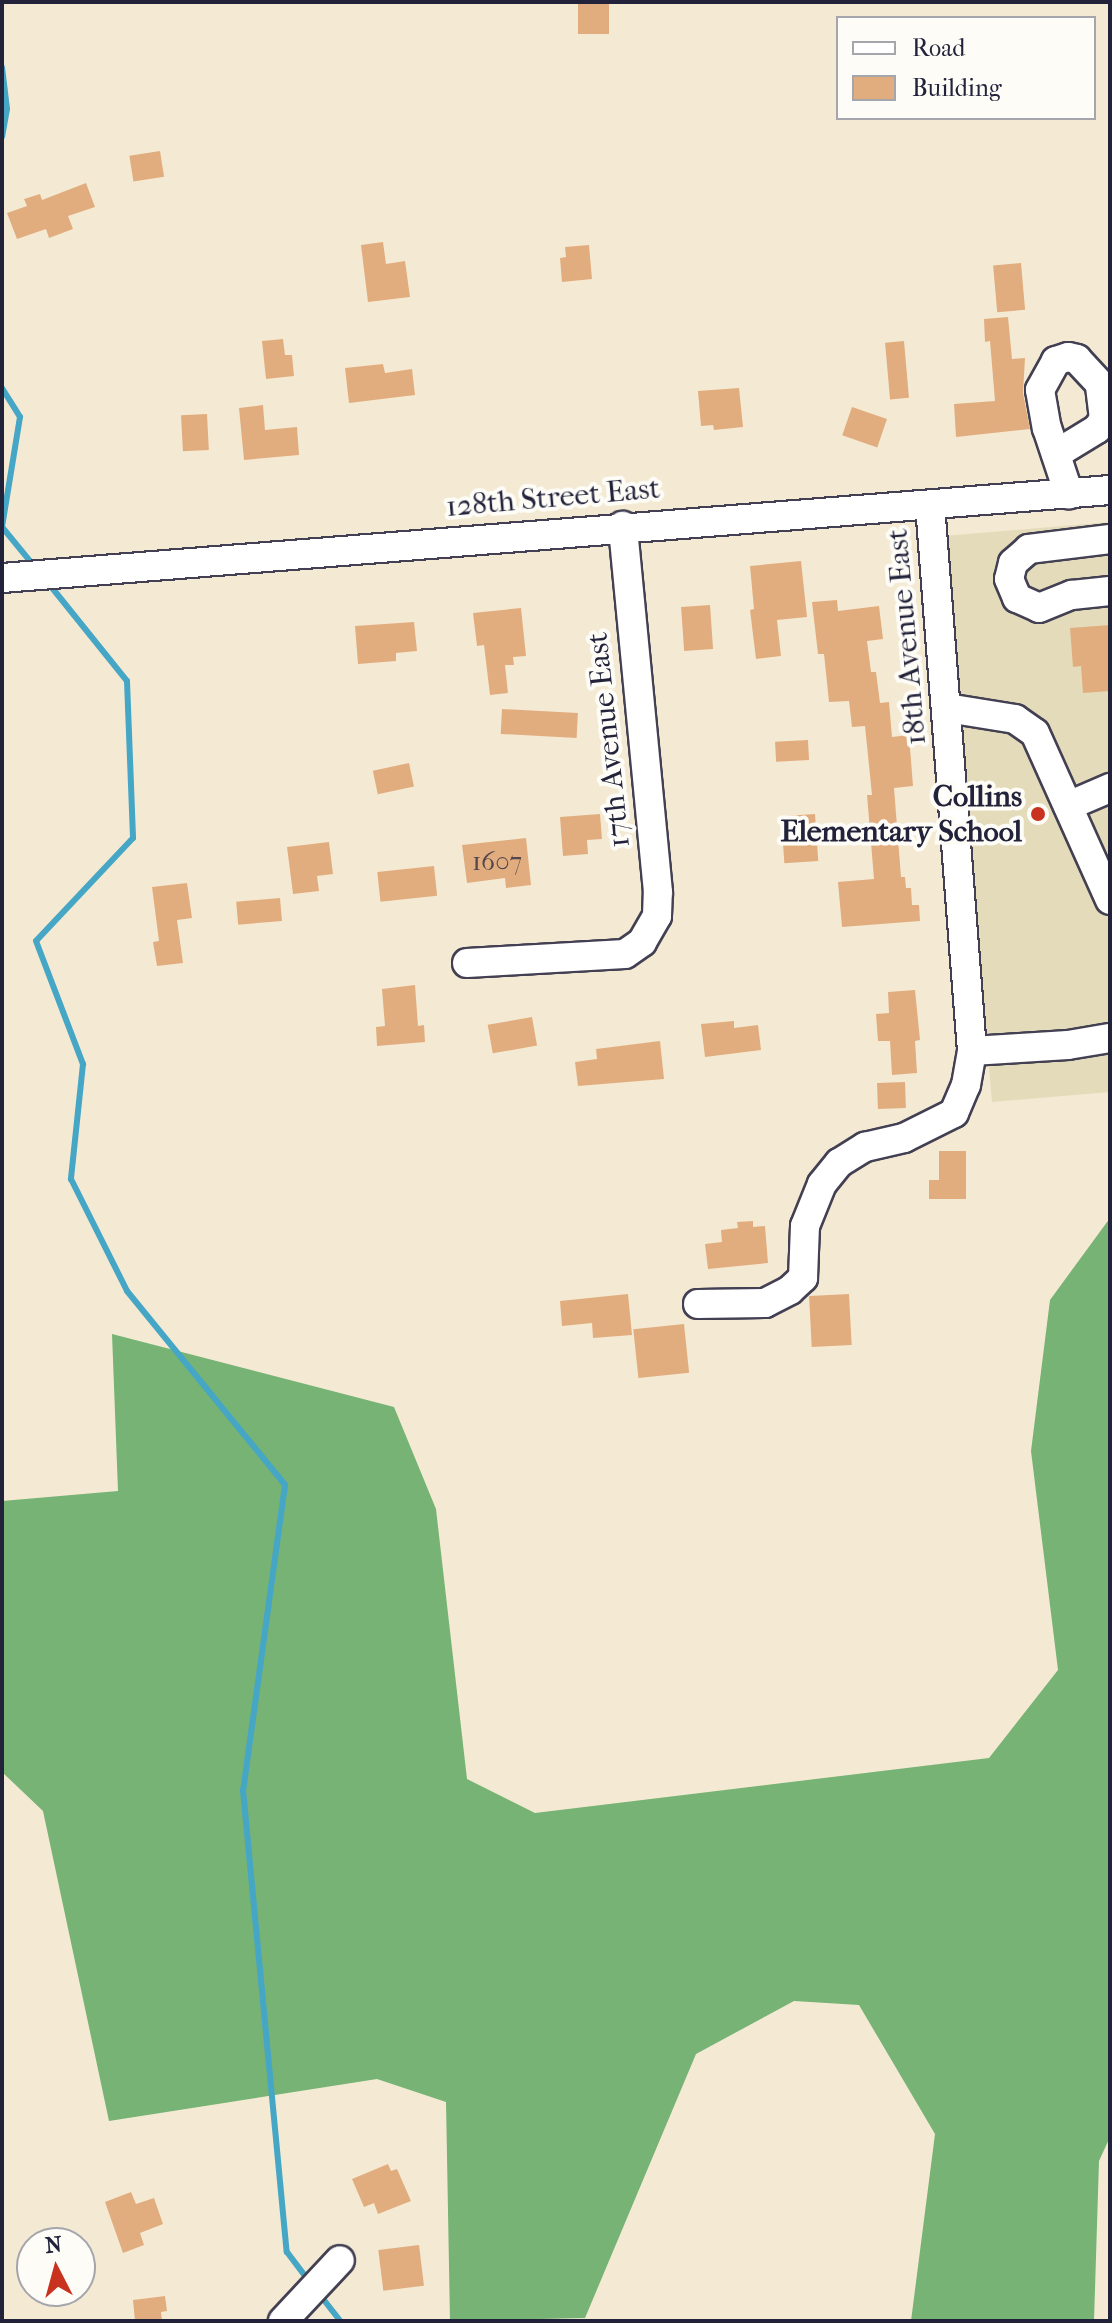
<!DOCTYPE html>
<html>
<head>
<meta charset="utf-8">
<style>
	body { margin:0 }
	#map { position:relative; width:1112px; height:2323px; overflow:hidden; background:#f4ead4; font-family:"IM FELL French Canon",serif }
	div>[style] { position:absolute }
	.built>* { inset:0; background:#e4dbba }
	.forest>* { inset:0; background:#76b374 }
	.stream>* { height:6px; margin:-3px; padding:0 3px; transform-origin:3px; border-radius:3px; background:#46a6c5 }
	.building>* { inset:0; background:#e2ad7e; transform-origin:0 0 }
	.roads { filter:drop-shadow(2px 0 #424052) drop-shadow(-2px 0 #424052) drop-shadow(0 2px #424052) drop-shadow(0 -2px #424052) }
	.minor>* { height:28px; margin:-14px; padding:0 14px; transform-origin:14px; border-radius:14px; background:#fff }
	.dots>* { width:22px; height:22px; translate:-50% -50%; box-sizing:border-box; border:4px solid #fdfcf7; border-radius:50% }
	span { translate:-50% -50%; white-space:nowrap; text-align:center; line-height:1.15; -webkit-text-stroke:8px #fdfcf7; paint-order:stroke }
	.number-label { font-size:26px; color:#52454c }
	.number-label span { -webkit-text-stroke-width:0 }
	.street-label { font-size:30px; color:#22223b }
	.poi-label { font-size:30px; color:#22223b; font-weight:700 }
	.right { translate:-100% -50%; text-align:right }
	.frame { position:absolute; inset:0; border:4px solid #22223b; pointer-events:none }
	.legend { position:absolute; left:836px; top:16px; width:260px; height:104px; box-sizing:border-box; background:#fdfcf7; border:2px solid #a5a5ac; margin:0; padding:10px 14px; list-style:none; font-size:24px; color:#22223b }
	.legend li { display:flex; align-items:center; gap:16px; height:40px }
	.legend b { width:40px; border:2px solid #a5a5ac }
	.north { position:absolute; left:16px; top:2227px; width:80px; height:80px; box-sizing:border-box; background:#fdfcf7; border:2px solid #a5a5ac; border-radius:50%; rotate:354deg; font-size:22px; font-weight:700; line-height:32px; text-align:center; color:#22223b }
	.north::after { content:''; display:block; margin:auto; width:28px; height:36px; background:#c8321e; clip-path:polygon(50% 0,100% 100%,50% 72%,0 100%) }
</style>
</head>
<body>
<div id="map">
	<div class="built">
		<div style="clip-path:polygon(1110px 522px,1110px 1092px,992px 1102px,943px 536px)"></div>
	</div>
	<div class="forest">
		<div style="clip-path:polygon(1110px 1218px,1110px 2137px,1099px 2161px,1094px 2321px,911px 2321px,935px 2134px,859px 2005px,794px 2001px,696px 2054px,585px 2318px,450px 2321px,446px 2102px,377px 2079px,109px 2121px,43px 1811px,2px 1772px,2px 1501px,118px 1491px,112px 1334px,394px 1407px,436px 1509px,467px 1779px,535px 1813px,989px 1758px,1058px 1670px,1031px 1451px,1050px 1300px)"></div>
	</div>
	<div class="stream">
		<div style="left:2px;top:67px;width:42px;rotate:83.2deg"></div>
		<div style="left:7px;top:109px;width:28px;rotate:100deg"></div>
		<div style="left:2px;top:388px;width:34px;rotate:58deg"></div>
		<div style="left:20px;top:417px;width:111px;rotate:99.3deg"></div>
		<div style="left:2px;top:527px;width:50px;rotate:50.6deg"></div>
		<div style="left:49px;top:584px;width:124px;rotate:51.2deg"></div>
		<div style="left:127px;top:681px;width:157px;rotate:87.8deg"></div>
		<div style="left:133px;top:838px;width:141px;rotate:133.3deg"></div>
		<div style="left:36px;top:941px;width:132px;rotate:69.1deg"></div>
		<div style="left:83px;top:1064px;width:116px;rotate:96deg"></div>
		<div style="left:71px;top:1179px;width:125px;rotate:63.4deg"></div>
		<div style="left:127px;top:1291px;width:250px;rotate:50.8deg"></div>
		<div style="left:285px;top:1485px;width:308px;rotate:97.8deg"></div>
		<div style="left:243px;top:1790px;width:464px;rotate:84.6deg"></div>
		<div style="left:287px;top:2252px;width:39px;rotate:53deg"></div>
		<div style="left:320px;top:2295px;width:33px;rotate:52deg"></div>
	</div>
	<div class="building">
		<div style="left:578px;top:2px;width:31px;height:32px"></div>
		<div style="left:160px;top:151px;width:26px;height:31px;rotate:81deg"></div>
		<div style="clip-path:polygon(86px 183px,95px 207px,68px 216px,73px 229px,49px 238px,46px 229px,17px 239px,7px 213px,27px 206px,24px 199px,40px 194px,42px 200px)"></div>
		<div style="clip-path:polygon(383px 242px,386px 264px,405px 261px,410px 297px,368px 302px,361px 245px)"></div>
		<div style="clip-path:polygon(589px 245px,592px 279px,562px 282px,560px 258px,566px 257px,565px 247px)"></div>
		<div style="left:1021px;top:263px;width:47px;height:28px;rotate:85deg"></div>
		<div style="clip-path:polygon(1008px 317px,1012px 359px,1025px 358px,1023px 393px,1030px 429px,956px 437px,954px 404px,995px 401px,990px 341px,985px 342px,984px 319px)"></div>
		<div style="clip-path:polygon(283px 339px,285px 355px,292px 355px,294px 376px,266px 379px,262px 341px)"></div>
		<div style="left:904px;top:341px;width:57px;height:19px;rotate:85deg"></div>
		<div style="clip-path:polygon(383px 364px,385px 373px,412px 369px,415px 395px,349px 403px,345px 368px)"></div>
		<div style="clip-path:polygon(739px 388px,743px 427px,714px 430px,713px 425px,701px 426px,698px 391px)"></div>
		<div style="clip-path:polygon(263px 405px,265px 430px,297px 427px,299px 455px,244px 460px,239px 408px)"></div>
		<div style="left:852px;top:407px;width:37px;height:30px;rotate:19deg"></div>
		<div style="left:207px;top:414px;width:36px;height:26px;rotate:87deg"></div>
		<div style="clip-path:polygon(801px 561px,807px 617px,777px 620px,781px 656px,756px 659px,750px 610px,754px 609px,750px 566px)"></div>
		<div style="clip-path:polygon(837px 600px,838px 611px,879px 606px,883px 639px,867px 641px,871px 672px,876px 672px,880px 703px,889px 702px,892px 737px,909px 735px,913px 786px,894px 788px,901px 877px,905px 877px,906px 888px,911px 888px,912px 905px,919px 905px,920px 921px,842px 927px,838px 882px,874px 879px,867px 795px,872px 795px,865px 726px,852px 727px,849px 701px,829px 702px,824px 654px,818px 654px,812px 602px)"></div>
		<div style="left:710px;top:605px;width:44px;height:29px;rotate:86deg"></div>
		<div style="clip-path:polygon(521px 608px,526px 656px,513px 657px,514px 665px,505px 665px,508px 693px,490px 695px,484px 645px,477px 646px,473px 613px)"></div>
		<div style="clip-path:polygon(414px 622px,417px 651px,396px 653px,396px 661px,358px 664px,355px 626px)"></div>
		<div style="clip-path:polygon(1110px 625px,1110px 691px,1083px 693px,1081px 666px,1073px 667px,1070px 628px)"></div>
		<div style="left:502px;top:709px;width:76px;height:25px;rotate:3deg"></div>
		<div style="left:808px;top:740px;width:20px;height:33px;rotate:87deg"></div>
		<div style="left:409px;top:763px;width:24px;height:37px;rotate:78deg"></div>
		<div style="clip-path:polygon(600px 814px,602px 839px,587px 840px,588px 854px,563px 856px,560px 817px)"></div>
		<div style="left:815px;top:814px;width:47px;height:34px;rotate:86deg"></div>
		<div style="clip-path:polygon(526px 838px,531px 885px,506px 888px,505px 878px,467px 883px,462px 845px)"></div>
		<div style="clip-path:polygon(329px 842px,333px 874px,317px 876px,319px 891px,293px 894px,287px 847px)"></div>
		<div style="left:434px;top:866px;width:30px;height:57px;rotate:84deg"></div>
		<div style="clip-path:polygon(187px 883px,192px 918px,177px 920px,183px 963px,157px 966px,153px 942px,159px 941px,152px 887px)"></div>
		<div style="left:280px;top:898px;width:23px;height:44px;rotate:85deg"></div>
		<div style="clip-path:polygon(415px 985px,418px 1026px,424px 1025px,425px 1042px,377px 1046px,376px 1027px,385px 1026px,382px 989px)"></div>
		<div style="clip-path:polygon(915px 990px,920px 1040px,915px 1041px,917px 1073px,892px 1075px,890px 1041px,878px 1041px,876px 1014px,889px 1013px,888px 992px)"></div>
		<div style="left:532px;top:1017px;width:29px;height:45px;rotate:80deg"></div>
		<div style="clip-path:polygon(734px 1021px,734px 1028px,758px 1025px,761px 1050px,705px 1057px,701px 1024px)"></div>
		<div style="clip-path:polygon(660px 1041px,664px 1079px,578px 1086px,575px 1062px,597px 1059px,596px 1049px)"></div>
		<div style="left:905px;top:1082px;width:26px;height:28px;rotate:88deg"></div>
		<div style="clip-path:polygon(939px 1151px,966px 1151px,966px 1199px,929px 1199px,929px 1180px,939px 1180px)"></div>
		<div style="clip-path:polygon(753px 1221px,753px 1227px,765px 1226px,768px 1263px,708px 1269px,705px 1244px,722px 1242px,721px 1230px,738px 1228px,737px 1222px)"></div>
		<div style="clip-path:polygon(628px 1294px,632px 1335px,593px 1338px,592px 1323px,562px 1326px,560px 1301px)"></div>
		<div style="left:849px;top:1294px;width:51px;height:40px;rotate:87deg"></div>
		<div style="left:684px;top:1324px;width:49px;height:51px;rotate:84deg"></div>
		<div style="clip-path:polygon(388px 2164px,391px 2171px,397px 2169px,411px 2201px,378px 2214px,374px 2203px,364px 2207px,352px 2179px)"></div>
		<div style="clip-path:polygon(131px 2192px,136px 2204px,154px 2198px,163px 2224px,140px 2233px,144px 2245px,123px 2253px,105px 2202px)"></div>
		<div style="left:419px;top:2245px;width:41px;height:41px;rotate:83deg"></div>
		<div style="clip-path:polygon(165px 2296px,167px 2311px,161px 2312px,162px 2321px,135px 2321px,133px 2300px)"></div>
	</div>
	<div class="roads">
		<div class="minor">
			<div style="left:1056px;top:454px;width:48px;rotate:-31.4deg"></div>
			<div style="left:1097px;top:429px;width:12px;rotate:-55deg"></div>
			<div style="left:1104px;top:419px;width:35px;rotate:-97deg"></div>
			<div style="left:1100px;top:384px;width:34px;rotate:-133deg"></div>
			<div style="left:1077px;top:359px;width:9px;rotate:-167deg"></div>
			<div style="left:1068px;top:357px;width:13px;rotate:162deg"></div>
			<div style="left:1056px;top:361px;width:33px;rotate:119deg"></div>
			<div style="left:1040px;top:390px;width:39px;rotate:80deg"></div>
			<div style="left:1047px;top:428px;width:70px;rotate:71.6deg"></div>
			<div style="left:1110px;top:539px;width:82px;rotate:173deg"></div>
			<div style="left:1029px;top:549px;width:21px;rotate:139deg"></div>
			<div style="left:1013px;top:563px;width:16px;rotate:104deg"></div>
			<div style="left:1009px;top:579px;width:21px;rotate:67deg"></div>
			<div style="left:1017px;top:598px;width:24px;rotate:24deg"></div>
			<div style="left:1039px;top:608px;width:35px;rotate:-22deg"></div>
			<div style="left:1072px;top:595px;width:38px;rotate:-6deg"></div>
			<div style="left:2px;top:578px;width:1111px;rotate:-4.54deg"></div>
			<div style="left:947px;top:708px;width:69px;rotate:9.2deg"></div>
			<div style="left:1015px;top:719px;width:24px;rotate:35deg"></div>
			<div style="left:1035px;top:733px;width:183px;rotate:65.8deg"></div>
			<div style="left:1068px;top:806px;width:46px;rotate:-23.2deg"></div>
			<div style="left:467px;top:963px;width:158px;rotate:-3.3deg"></div>
			<div style="left:625px;top:954px;width:21px;rotate:-35deg"></div>
			<div style="left:642px;top:942px;width:30px;rotate:-60deg"></div>
			<div style="left:657px;top:916px;width:24px;rotate:-88deg"></div>
			<div style="left:658px;top:892px;width:368px;rotate:-95.5deg"></div>
			<div style="left:972px;top:1051px;width:96px;rotate:-3.6deg"></div>
			<div style="left:1068px;top:1045px;width:43px;rotate:-9.5deg"></div>
			<div style="left:698px;top:1304px;width:67px;rotate:-0.9deg"></div>
			<div style="left:765px;top:1303px;width:28px;rotate:-27deg"></div>
			<div style="left:790px;top:1290px;width:18px;rotate:-43deg"></div>
			<div style="left:803px;top:1278px;width:52px;rotate:-87.8deg"></div>
			<div style="left:805px;top:1226px;width:45px;rotate:-68deg"></div>
			<div style="left:822px;top:1184px;width:27px;rotate:-51deg"></div>
			<div style="left:839px;top:1163px;width:31px;rotate:-32deg"></div>
			<div style="left:865px;top:1147px;width:40px;rotate:-13deg"></div>
			<div style="left:904px;top:1138px;width:56px;rotate:-26.6deg"></div>
			<div style="left:954px;top:1113px;width:30px;rotate:-67deg"></div>
			<div style="left:966px;top:1085px;width:35px;rotate:-80deg"></div>
			<div style="left:972px;top:1051px;width:548px;rotate:-94.4deg"></div>
			<div style="left:283px;top:2321px;width:83px;rotate:-46.9deg"></div>
		</div>
	</div>
	<div class="dots">
		<div style="left:1038px;top:814px;background:#c8321e"></div>
	</div>
	<div class="number-label">
		<span style="left:497px;top:862px">1607</span>
	</div>
	<div class="street-label">
		<span style="left:553px;top:498px;rotate:-5deg">128th Street East</span>
		<span style="left:907px;top:637px;rotate:-95deg">18th Avenue East</span>
		<span style="left:609px;top:740px;rotate:-96deg">17th Avenue East</span>
	</div>
	<div class="poi-label">
		<span class="right" style="left:1022px;top:814px">Collins<br>Elementary School</span>
	</div>
	<div class="frame"></div>
	<ul class="legend">
	<li><b style="height:10px;background:#fff"></b>Road</li>
	<li><b style="height:22px;background:#e2ad7e"></b>Building</li>
	</ul>
	<div class="north">N</div>
</div>
</body>
</html>
